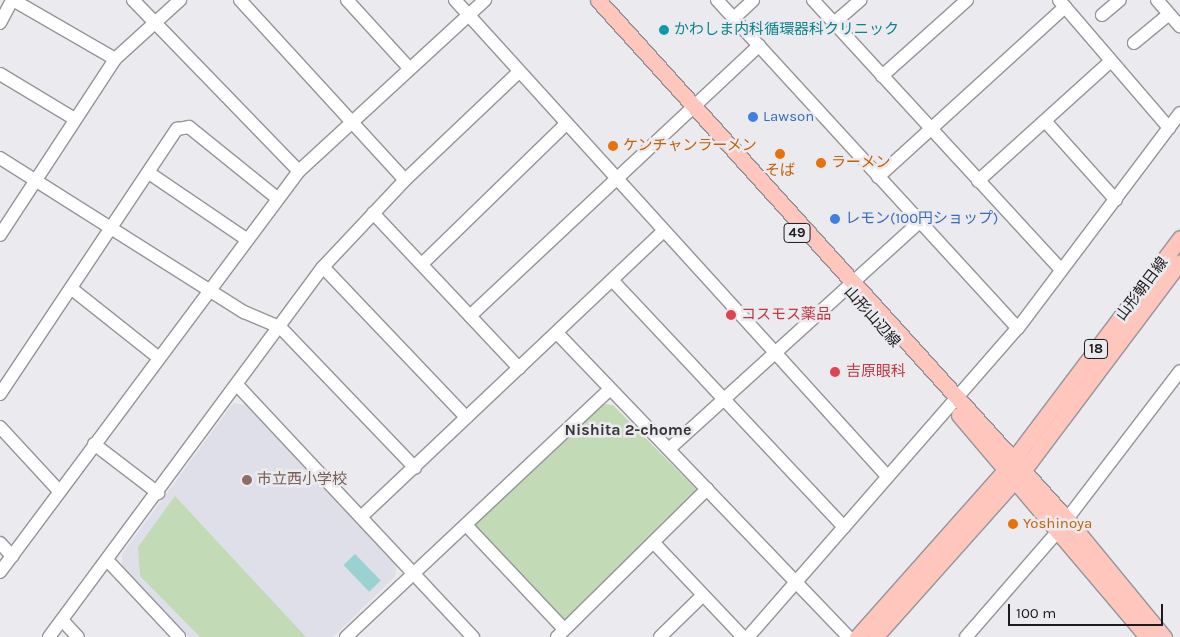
<!DOCTYPE html>
<html>
<head>
<meta charset="utf-8">
<style>
	body { margin:0 }
	#map { position:relative; width:1180px; height:637px; overflow:hidden; background:#ebebef; font-family:Karla,"Noto Sans JP",sans-serif }
	div>[style] { position:absolute }
	.built>* { inset:0; background:#dfdfea }
	.green>* { inset:0; background:#c3dab7 }
	.water>* { inset:0; background:#9ad1d1; transform-origin:0 0 }
	.roads { filter:drop-shadow(1px 0 #959599) drop-shadow(-1px 0 #959599) drop-shadow(0 1px #959599) drop-shadow(0 -1px #959599) }
	.minor>* { height:12px; margin:-6px; padding:0 6px; transform-origin:6px; border-radius:6px; background:#fff }
	.major>* { height:15px; margin:-7.5px; padding:0 7.5px; transform-origin:7.5px; border-radius:7.5px; background:#fec6bc }
	.dots>* { width:14px; height:14px; translate:-50% -50%; box-sizing:border-box; border:2px solid #ebebef; border-radius:50% }
	span { translate:-50% -50%; white-space:nowrap; text-align:center; line-height:1.15; -webkit-text-stroke:5px #ebebef; paint-order:stroke }
	.shield-label span { padding:1px 4px; background:#ebebef; border:1px solid; border-radius:4px; -webkit-text-stroke-width:0 }
	.shield-label { font-size:14px; color:#1c1c1e; font-weight:700 }
	.culture-label { font-size:15px; color:#0d838f }
	.left { translate:0 -50%; text-align:left }
	.shop-label { font-size:15px; color:#366cbe }
	.food-label { font-size:15px; color:#c56008 }
	.street-label { font-size:15px; color:#1c1c1e }
	.health-label { font-size:15px; color:#be3a42 }
	.education-label { font-size:15px; color:#785e54 }
	.neighbourhood-label { font-size:16px; color:#363638; font-weight:700 }
	.scale { position:absolute; left:1008px; top:604px; width:155px; height:22px; box-sizing:border-box; border:2px solid #1c1c1e; border-top:0; padding-left:6px; font-size:15px; line-height:18px; white-space:nowrap; color:#1c1c1e; -webkit-text-stroke:4px #ebebef; paint-order:stroke }
</style>
</head>
<body>
<div id="map">
	<div class="built">
		<div style="clip-path:polygon(233px 403px,247px 405px,397px 564px,395px 577px,333px 637px,188px 637px,122px 569px,122px 554px)"></div>
	</div>
	<div class="green">
		<div style="clip-path:polygon(603px 404px,613px 405px,697px 490px,565px 621px,474px 525px)"></div>
		<div style="clip-path:polygon(175px 496px,306px 637px,200px 637px,140px 576px,138px 547px)"></div>
	</div>
	<div class="water">
		<div style="left:355px;top:554px;width:37px;height:16px;rotate:46deg"></div>
	</div>
	<div class="roads">
		<div class="minor">
			<div style="left:13px;top:0;width:118px;rotate:30deg"></div>
			<div style="left:133px;top:0;width:238px;rotate:45.9deg"></div>
			<div style="left:240px;top:0;width:244px;rotate:47.5deg"></div>
			<div style="left:347px;top:0;width:93px;rotate:47.6deg"></div>
			<div style="left:455px;top:0;width:643px;rotate:47.77deg"></div>
			<div style="left:717px;top:0;width:445px;rotate:47.5deg"></div>
			<div style="left:813px;top:0;width:367px;rotate:47.4deg"></div>
			<div style="left:1059px;top:0;width:169px;rotate:49.3deg"></div>
			<div style="left:1157px;top:0;width:35px;rotate:49deg"></div>
			<div style="left:1102px;top:15px;width:23px;rotate:-40deg"></div>
			<div style="left:734px;top:18px;width:26px;rotate:-43deg"></div>
			<div style="left:0;top:23px;width:26px;rotate:-62deg"></div>
			<div style="left:834px;top:23px;width:35px;rotate:-41deg"></div>
			<div style="left:1134px;top:43px;width:45px;rotate:-39.6deg"></div>
			<div style="left:0;top:74px;width:87px;rotate:31deg"></div>
			<div style="left:882px;top:76px;width:114px;rotate:-41.8deg"></div>
			<div style="left:1045px;top:121px;width:106px;rotate:48.1deg"></div>
			<div style="left:0;top:158px;width:289px;rotate:32.3deg"></div>
			<div style="left:244px;top:312px;width:39px;rotate:23deg"></div>
			<div style="left:280px;top:327px;width:195px;rotate:46.2deg"></div>
			<div style="left:149px;top:173px;width:117px;rotate:34.2deg"></div>
			<div style="left:878px;top:177px;width:253px;rotate:-42.3deg"></div>
			<div style="left:978px;top:181px;width:179px;rotate:-42.1deg"></div>
			<div style="left:373px;top:213px;width:213px;rotate:46.7deg"></div>
			<div style="left:0;top:235px;width:210px;rotate:-56.8deg"></div>
			<div style="left:115px;top:59px;width:88px;rotate:-42.2deg"></div>
			<div style="left:422px;top:264px;width:201px;rotate:-44.2deg"></div>
			<div style="left:323px;top:267px;width:207px;rotate:46.4deg"></div>
			<div style="left:612px;top:280px;width:339px;rotate:46.8deg"></div>
			<div style="left:72px;top:289px;width:111px;rotate:38.4deg"></div>
			<div style="left:470px;top:316px;width:396px;rotate:-43.1deg"></div>
			<div style="left:557px;top:333px;width:422px;rotate:46.2deg"></div>
			<div style="left:238px;top:386px;width:344px;rotate:46.9deg"></div>
			<div style="left:0;top:394px;width:319px;rotate:-56.3deg"></div>
			<div style="left:177px;top:129px;width:12px;rotate:-9deg"></div>
			<div style="left:189px;top:127px;width:113px;rotate:38.9deg"></div>
			<div style="left:0;top:427px;width:87px;rotate:47.3deg"></div>
			<div style="left:94px;top:444px;width:81px;rotate:37.4deg"></div>
			<div style="left:669px;top:449px;width:338px;rotate:-42.2deg"></div>
			<div style="left:361px;top:517px;width:416px;rotate:-43.4deg"></div>
			<div style="left:1067px;top:519px;width:186px;rotate:-52.6deg"></div>
			<div style="left:466px;top:525px;width:143px;rotate:46.7deg"></div>
			<div style="left:0;top:543px;width:18px;rotate:47deg"></div>
			<div style="left:654px;top:543px;width:129px;rotate:46.6deg"></div>
			<div style="left:108px;top:561px;width:104px;rotate:46.9deg"></div>
			<div style="left:0;top:572px;width:500px;rotate:-53.29deg"></div>
			<div style="left:299px;top:171px;width:253px;rotate:-42.6deg"></div>
			<div style="left:62px;top:620px;width:23px;rotate:47deg"></div>
			<div style="left:49px;top:637px;width:460px;rotate:-53.5deg"></div>
			<div style="left:323px;top:267px;width:120px;rotate:-46.7deg"></div>
			<div style="left:405px;top:180px;width:157px;rotate:-43.5deg"></div>
			<div style="left:346px;top:637px;width:362px;rotate:-43.2deg"></div>
			<div style="left:557px;top:637px;width:211px;rotate:-44.6deg"></div>
			<div style="left:660px;top:637px;width:60px;rotate:-44.3deg"></div>
			<div style="left:748px;top:637px;width:410px;rotate:-48.9deg"></div>
			<div style="left:1018px;top:328px;width:269px;rotate:-53deg"></div>
			<div style="left:966px;top:637px;width:142px;rotate:-49deg"></div>
		</div>
		<div class="major">
			<div style="left:598px;top:0;width:700px;rotate:47.9deg"></div>
			<div style="left:1067px;top:519px;width:153px;rotate:50.6deg"></div>
			<div style="left:959px;top:415px;width:291px;rotate:49.7deg"></div>
			<div style="left:857px;top:637px;width:225px;rotate:-48.4deg"></div>
			<div style="left:1006px;top:469px;width:289px;rotate:-53deg"></div>
			<div style="left:875px;top:637px;width:222px;rotate:-48.3deg"></div>
			<div style="left:1023px;top:471px;width:261px;rotate:-53.1deg"></div>
		</div>
	</div>
	<div class="dots">
		<div style="left:664px;top:30px;background:#0f9aa8"></div>
		<div style="left:753px;top:117px;background:#3f7fe0"></div>
		<div style="left:613px;top:146px;background:#e8710a"></div>
		<div style="left:780px;top:154px;background:#e8710a"></div>
		<div style="left:821px;top:163px;background:#e8710a"></div>
		<div style="left:835px;top:219px;background:#3f7fe0"></div>
		<div style="left:731px;top:315px;background:#e0444e"></div>
		<div style="left:835px;top:372px;background:#e0444e"></div>
		<div style="left:247px;top:480px;background:#8d6e63"></div>
		<div style="left:1013px;top:524px;background:#e8710a"></div>
	</div>
	<div class="shield-label">
		<span style="left:797px;top:233px">49</span>
		<span style="left:1096px;top:349px">18</span>
	</div>
	<div class="culture-label">
		<span class="left" style="left:674px;top:30px">かわしま内科循環器科クリニック</span>
	</div>
	<div class="shop-label">
		<span class="left" style="left:763px;top:117px">Lawson</span>
		<span class="left" style="left:845px;top:219px">レモン(100円ショップ)</span>
	</div>
	<div class="food-label">
		<span class="left" style="left:623px;top:146px">ケンチャンラーメン</span>
		<span class="left" style="left:831px;top:163px">ラーメン</span>
		<span style="left:780px;top:171px">そば</span>
		<span class="left" style="left:1023px;top:524px">Yoshinoya</span>
	</div>
	<div class="street-label">
		<span style="left:1142px;top:289px;rotate:-53deg">山形朝日線</span>
		<span style="left:872px;top:317px;rotate:48deg">山形山辺線</span>
	</div>
	<div class="health-label">
		<span class="left" style="left:741px;top:315px">コスモス薬品</span>
		<span class="left" style="left:846px;top:372px">吉原眼科</span>
	</div>
	<div class="education-label">
		<span class="left" style="left:257px;top:480px">市立西小学校</span>
	</div>
	<div class="neighbourhood-label">
		<span style="left:628px;top:430px">Nishita 2-chome</span>
	</div>
	<div class="scale">100 m</div>
</div>
</body>
</html>
